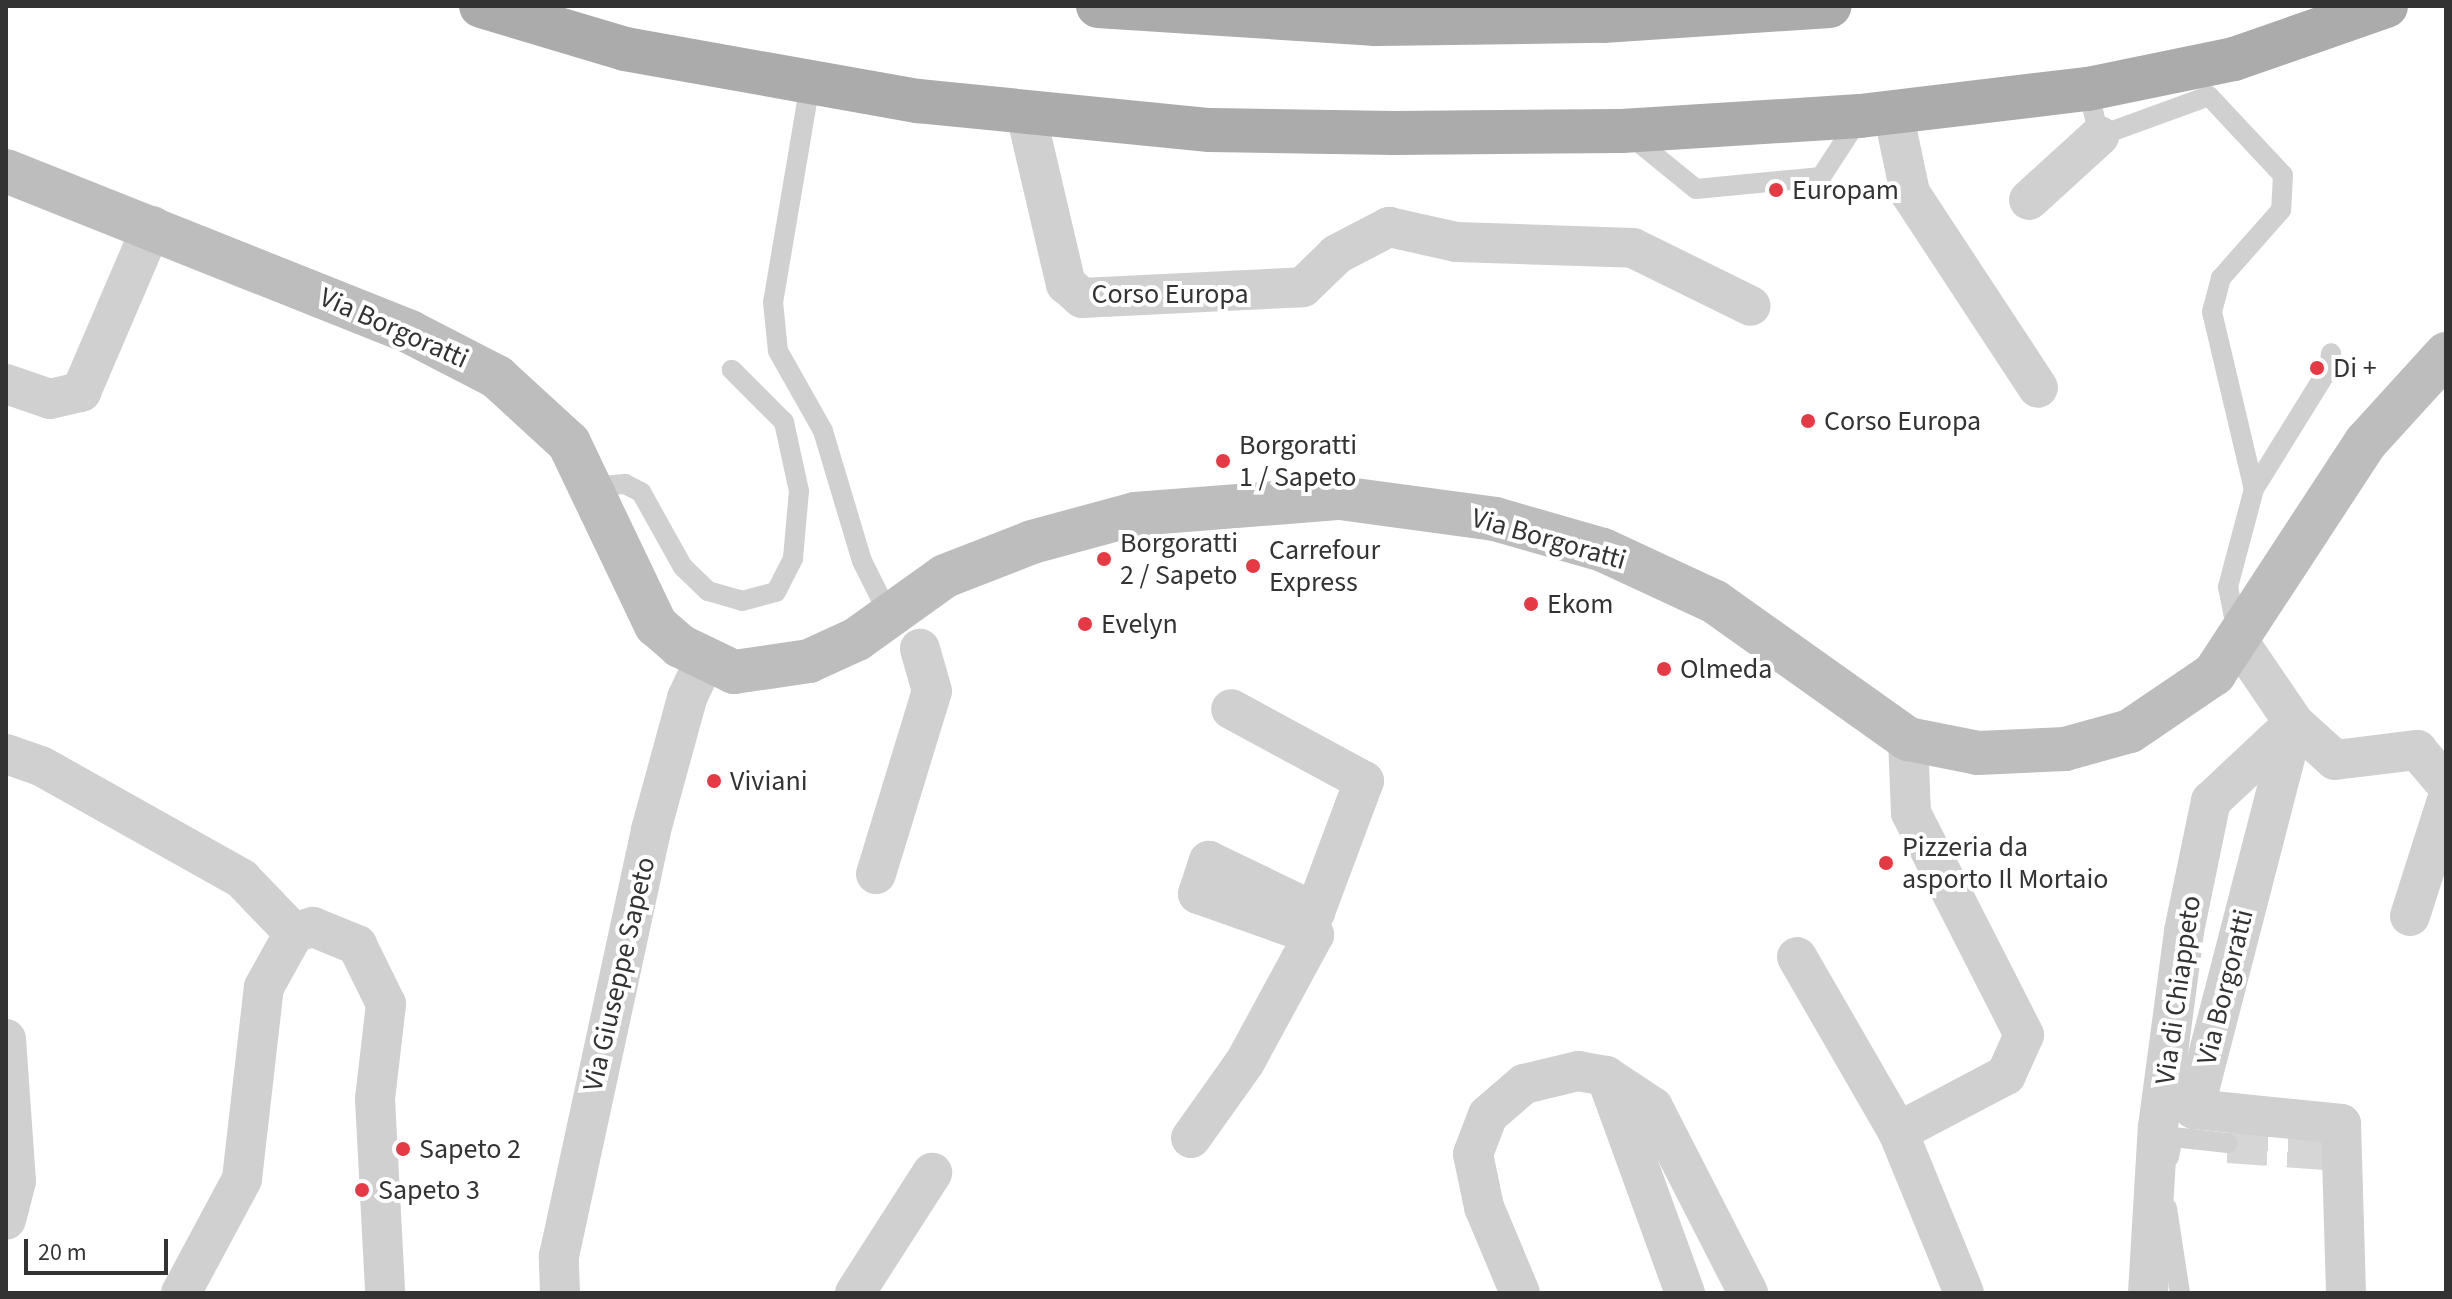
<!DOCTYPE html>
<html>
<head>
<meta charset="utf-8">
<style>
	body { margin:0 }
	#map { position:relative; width:2452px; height:1299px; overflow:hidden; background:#fff; font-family:"Source Sans 3",sans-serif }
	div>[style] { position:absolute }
	.street-tunnel>* { height:40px; margin-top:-20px; transform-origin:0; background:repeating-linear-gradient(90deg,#d6d6d6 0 40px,transparent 0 60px) }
	.lane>* { height:20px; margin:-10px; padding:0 10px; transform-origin:10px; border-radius:10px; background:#d0d0d0 }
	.street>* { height:40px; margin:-20px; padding:0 20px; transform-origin:20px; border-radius:20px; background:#d0d0d0 }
	.secondary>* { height:44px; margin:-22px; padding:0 22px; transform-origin:22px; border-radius:22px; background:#bdbdbd }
	.primary>* { height:44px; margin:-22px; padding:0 22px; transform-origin:22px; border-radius:22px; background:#ababab }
	.dots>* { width:22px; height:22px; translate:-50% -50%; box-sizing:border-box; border:4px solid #fff; border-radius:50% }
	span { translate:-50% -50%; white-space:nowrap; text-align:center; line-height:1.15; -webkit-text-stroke:8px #fff; paint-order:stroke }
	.poi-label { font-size:28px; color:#333 }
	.left { translate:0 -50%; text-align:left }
	.street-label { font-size:28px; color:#333 }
	.frame { position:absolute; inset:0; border:8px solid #333; pointer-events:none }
	.scale { position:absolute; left:24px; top:1239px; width:144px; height:36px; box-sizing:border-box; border:4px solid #333; border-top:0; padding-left:10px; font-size:24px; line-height:28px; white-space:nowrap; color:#333; -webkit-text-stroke:6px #fff; paint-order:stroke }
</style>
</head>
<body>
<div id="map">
	<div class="street-tunnel">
		<div style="left:2228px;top:1143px;width:112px;rotate:4.1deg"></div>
	</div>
	<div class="lane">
		<div style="left:810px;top:84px;width:221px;rotate:99.6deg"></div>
		<div style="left:773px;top:302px;width:49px;rotate:84.2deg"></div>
		<div style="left:778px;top:351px;width:92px;rotate:60.6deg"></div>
		<div style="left:823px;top:431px;width:136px;rotate:73.3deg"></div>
		<div style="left:862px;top:561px;width:58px;rotate:63.4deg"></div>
		<div style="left:2088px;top:89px;width:48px;rotate:76.8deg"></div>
		<div style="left:2099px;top:136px;width:117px;rotate:-20deg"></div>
		<div style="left:2209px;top:96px;width:108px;rotate:46.9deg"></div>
		<div style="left:2283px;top:175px;width:35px;rotate:93deg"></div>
		<div style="left:2281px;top:210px;width:91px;rotate:131.4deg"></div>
		<div style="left:2221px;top:278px;width:35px;rotate:105deg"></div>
		<div style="left:2212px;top:312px;width:182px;rotate:76.7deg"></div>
		<div style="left:2254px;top:489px;width:101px;rotate:104.9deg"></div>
		<div style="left:2228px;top:587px;width:46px;rotate:78.7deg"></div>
		<div style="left:1632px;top:137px;width:82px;rotate:39.1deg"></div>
		<div style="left:1696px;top:189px;width:126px;rotate:-5.5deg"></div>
		<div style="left:1821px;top:177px;width:72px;rotate:-57deg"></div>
		<div style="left:595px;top:487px;width:30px;rotate:-6deg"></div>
		<div style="left:625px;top:484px;width:18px;rotate:27deg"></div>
		<div style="left:641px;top:492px;width:86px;rotate:60.8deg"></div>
		<div style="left:683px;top:567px;width:35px;rotate:44deg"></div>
		<div style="left:708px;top:591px;width:35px;rotate:16deg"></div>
		<div style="left:742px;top:601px;width:35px;rotate:-15deg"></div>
		<div style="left:776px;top:592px;width:38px;rotate:-63deg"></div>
		<div style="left:793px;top:558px;width:67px;rotate:-84.9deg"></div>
		<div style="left:799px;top:491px;width:71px;rotate:-102.3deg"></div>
		<div style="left:784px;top:422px;width:74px;rotate:-135deg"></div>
		<div style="left:2254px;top:489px;width:142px;rotate:-58.2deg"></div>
		<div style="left:2329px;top:368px;width:15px;rotate:-82deg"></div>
		<div style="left:2169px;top:1157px;width:20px;rotate:-79deg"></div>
		<div style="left:2173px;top:1137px;width:55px;rotate:6.2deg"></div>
		<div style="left:2167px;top:1208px;width:86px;rotate:81.3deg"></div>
	</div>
	<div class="street">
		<div style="left:1893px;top:112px;width:83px;rotate:78.1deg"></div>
		<div style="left:1910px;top:193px;width:233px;rotate:56.7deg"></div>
		<div style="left:1026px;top:114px;width:175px;rotate:76.8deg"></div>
		<div style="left:1066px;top:284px;width:21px;rotate:41deg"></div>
		<div style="left:1082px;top:298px;width:221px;rotate:-2.8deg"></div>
		<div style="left:1303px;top:287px;width:47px;rotate:-44.1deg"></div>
		<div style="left:1337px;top:254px;width:59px;rotate:-27.4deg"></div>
		<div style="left:1389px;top:227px;width:69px;rotate:12.6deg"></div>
		<div style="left:1456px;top:242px;width:177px;rotate:1.9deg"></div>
		<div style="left:1633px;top:248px;width:131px;rotate:26.2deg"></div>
		<div style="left:2029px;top:200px;width:95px;rotate:-42.4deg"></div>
		<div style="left:6px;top:384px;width:46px;rotate:18.8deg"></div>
		<div style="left:50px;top:399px;width:32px;rotate:-13deg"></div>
		<div style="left:81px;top:392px;width:181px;rotate:-66.8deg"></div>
		<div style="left:2239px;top:642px;width:98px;rotate:55.8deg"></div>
		<div style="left:2294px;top:723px;width:399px;rotate:104.5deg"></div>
		<div style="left:2194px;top:1109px;width:148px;rotate:5.8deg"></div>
		<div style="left:2341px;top:1124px;width:169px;rotate:88.3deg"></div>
		<div style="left:1908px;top:739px;width:74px;rotate:87.7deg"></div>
		<div style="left:1911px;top:813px;width:249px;rotate:63deg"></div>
		<div style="left:2024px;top:1035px;width:44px;rotate:114.2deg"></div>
		<div style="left:2006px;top:1075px;width:122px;rotate:152.2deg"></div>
		<div style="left:1898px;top:1132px;width:174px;rotate:67.7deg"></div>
		<div style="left:6px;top:754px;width:37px;rotate:19deg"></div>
		<div style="left:41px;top:766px;width:231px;rotate:29.3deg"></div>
		<div style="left:242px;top:879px;width:75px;rotate:46.1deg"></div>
		<div style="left:876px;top:874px;width:191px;rotate:-73deg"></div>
		<div style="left:932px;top:691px;width:44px;rotate:-105.9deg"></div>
		<div style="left:2410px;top:916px;width:119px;rotate:-72.3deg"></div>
		<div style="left:1797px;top:957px;width:202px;rotate:60deg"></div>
		<div style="left:6px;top:1039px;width:142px;rotate:86deg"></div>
		<div style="left:16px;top:1181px;width:40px;rotate:104.4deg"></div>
		<div style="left:1606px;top:1076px;width:231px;rotate:70deg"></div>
		<div style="left:1191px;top:1138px;width:93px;rotate:-54.6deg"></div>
		<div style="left:1245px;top:1062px;width:145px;rotate:-61.5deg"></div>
		<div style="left:1314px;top:935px;width:123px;rotate:-160.5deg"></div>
		<div style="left:1198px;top:894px;width:35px;rotate:-72deg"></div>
		<div style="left:1209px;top:861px;width:118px;rotate:25.7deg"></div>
		<div style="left:1315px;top:912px;width:140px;rotate:-69.5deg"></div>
		<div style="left:1364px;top:781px;width:151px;rotate:-151.6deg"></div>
		<div style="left:181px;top:1293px;width:129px;rotate:-61.8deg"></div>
		<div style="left:242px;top:1179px;width:193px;rotate:-83.5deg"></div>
		<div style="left:264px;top:987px;width:62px;rotate:-60.9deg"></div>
		<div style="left:294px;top:933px;width:20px;rotate:-18deg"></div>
		<div style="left:313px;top:927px;width:48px;rotate:22.2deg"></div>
		<div style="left:357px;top:945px;width:66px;rotate:63.8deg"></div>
		<div style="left:386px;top:1004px;width:96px;rotate:96.6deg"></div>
		<div style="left:375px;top:1099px;width:194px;rotate:87deg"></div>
		<div style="left:560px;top:1293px;width:37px;rotate:-92deg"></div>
		<div style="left:559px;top:1256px;width:436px;rotate:-77.8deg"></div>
		<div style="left:651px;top:830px;width:137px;rotate:-74.7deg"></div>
		<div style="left:687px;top:698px;width:42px;rotate:-64.7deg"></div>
		<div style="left:855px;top:1293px;width:143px;rotate:-57.3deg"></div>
		<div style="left:1520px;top:1293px;width:93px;rotate:-112.7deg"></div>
		<div style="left:1484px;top:1207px;width:54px;rotate:-101.7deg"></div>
		<div style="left:1473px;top:1154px;width:42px;rotate:-69deg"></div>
		<div style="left:1488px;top:1115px;width:48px;rotate:-40.7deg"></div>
		<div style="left:1524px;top:1084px;width:56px;rotate:-13.5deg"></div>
		<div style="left:1578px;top:1071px;width:28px;rotate:10deg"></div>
		<div style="left:1606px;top:1076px;width:56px;rotate:33.4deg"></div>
		<div style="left:1653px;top:1107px;width:209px;rotate:62.9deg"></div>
		<div style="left:2148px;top:1293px;width:166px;rotate:-86.6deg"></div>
		<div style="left:2158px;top:1127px;width:198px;rotate:-82.4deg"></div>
		<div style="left:2184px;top:931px;width:133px;rotate:-78.3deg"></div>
		<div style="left:2211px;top:801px;width:114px;rotate:-43.2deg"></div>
		<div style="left:2294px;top:723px;width:55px;rotate:42.1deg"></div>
		<div style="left:2335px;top:760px;width:83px;rotate:-7deg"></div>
		<div style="left:2417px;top:750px;width:45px;rotate:49.5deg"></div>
	</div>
	<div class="secondary">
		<div style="left:6px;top:171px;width:435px;rotate:21.7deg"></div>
		<div style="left:410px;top:332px;width:98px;rotate:27.3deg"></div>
		<div style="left:497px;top:377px;width:98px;rotate:42.5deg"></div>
		<div style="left:569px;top:443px;width:202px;rotate:64.5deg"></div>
		<div style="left:656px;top:625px;width:32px;rotate:41deg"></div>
		<div style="left:680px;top:646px;width:60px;rotate:25.7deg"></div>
		<div style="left:734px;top:672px;width:76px;rotate:-8.3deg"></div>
		<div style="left:809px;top:661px;width:53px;rotate:-24.6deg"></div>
		<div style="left:857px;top:639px;width:108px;rotate:-35.6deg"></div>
		<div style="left:945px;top:576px;width:93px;rotate:-21.3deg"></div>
		<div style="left:1032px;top:542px;width:107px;rotate:-15.2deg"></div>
		<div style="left:1135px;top:514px;width:206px;rotate:-4.5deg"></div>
		<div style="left:1340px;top:498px;width:156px;rotate:7.7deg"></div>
		<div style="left:1495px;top:519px;width:112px;rotate:16deg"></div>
		<div style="left:1603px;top:550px;width:123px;rotate:24.9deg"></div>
		<div style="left:1715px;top:602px;width:237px;rotate:35.4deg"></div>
		<div style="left:1908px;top:739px;width:71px;rotate:11.3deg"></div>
		<div style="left:1978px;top:753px;width:87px;rotate:-2.6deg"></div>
		<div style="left:2065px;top:749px;width:67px;rotate:-15.5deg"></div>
		<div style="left:2130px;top:731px;width:102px;rotate:-34.2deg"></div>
		<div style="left:2214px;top:674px;width:277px;rotate:-56.8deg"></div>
		<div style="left:2366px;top:442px;width:119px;rotate:-47.7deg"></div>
	</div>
	<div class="primary">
		<div style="left:481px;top:6px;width:150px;rotate:16.6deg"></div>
		<div style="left:625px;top:49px;width:298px;rotate:10.1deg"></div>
		<div style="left:918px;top:101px;width:293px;rotate:5.7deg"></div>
		<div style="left:1210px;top:130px;width:184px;rotate:0.9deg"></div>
		<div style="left:1394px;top:133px;width:228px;rotate:-0.5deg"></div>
		<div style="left:1622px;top:131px;width:238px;rotate:-3.6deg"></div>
		<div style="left:1860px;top:116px;width:230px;rotate:-6.8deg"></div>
		<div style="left:2088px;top:89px;width:149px;rotate:-11.6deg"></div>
		<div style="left:2234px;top:59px;width:161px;rotate:-19.2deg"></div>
		<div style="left:1098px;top:6px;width:279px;rotate:3.7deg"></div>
		<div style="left:1376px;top:24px;width:227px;rotate:-0.8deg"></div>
		<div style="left:1603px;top:21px;width:227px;rotate:-3.8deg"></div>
	</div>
	<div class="dots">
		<div style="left:1776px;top:190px;background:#e63946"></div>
		<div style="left:2317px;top:368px;background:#e63946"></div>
		<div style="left:1808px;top:421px;background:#e63946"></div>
		<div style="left:1223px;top:461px;background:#e63946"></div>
		<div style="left:1104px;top:559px;background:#e63946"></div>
		<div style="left:1253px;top:566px;background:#e63946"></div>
		<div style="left:1531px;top:604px;background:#e63946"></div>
		<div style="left:1085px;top:624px;background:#e63946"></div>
		<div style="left:1664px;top:669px;background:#e63946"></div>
		<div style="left:714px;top:781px;background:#e63946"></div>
		<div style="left:1886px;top:863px;background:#e63946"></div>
		<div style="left:403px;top:1149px;background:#e63946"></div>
		<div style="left:362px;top:1190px;background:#e63946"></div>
	</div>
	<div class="poi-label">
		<span class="left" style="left:1792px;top:190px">Europam</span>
		<span class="left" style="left:2333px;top:368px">Di +</span>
		<span class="left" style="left:1824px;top:421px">Corso Europa</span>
		<span class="left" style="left:1239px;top:461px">Borgoratti<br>1 / Sapeto</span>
		<span class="left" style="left:1120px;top:559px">Borgoratti<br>2 / Sapeto</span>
		<span class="left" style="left:1269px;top:566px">Carrefour<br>Express</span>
		<span class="left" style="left:1547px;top:604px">Ekom</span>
		<span class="left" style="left:1101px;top:624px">Evelyn</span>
		<span class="left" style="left:1680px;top:669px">Olmeda</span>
		<span class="left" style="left:730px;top:781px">Viviani</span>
		<span class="left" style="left:1902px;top:863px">Pizzeria da<br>asporto Il Mortaio</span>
		<span class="left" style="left:419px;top:1149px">Sapeto 2</span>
		<span class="left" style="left:378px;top:1190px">Sapeto 3</span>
	</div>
	<div class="street-label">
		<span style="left:1170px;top:294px">Corso Europa</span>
		<span style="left:394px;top:328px;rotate:24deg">Via Borgoratti</span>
		<span style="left:1549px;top:539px;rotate:16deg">Via Borgoratti</span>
		<span style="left:619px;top:974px;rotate:-77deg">Via Giuseppe Sapeto</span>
		<span style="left:2225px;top:987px;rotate:-76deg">Via Borgoratti</span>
		<span style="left:2178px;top:990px;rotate:-82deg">Via di Chiappeto</span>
	</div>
	<div class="frame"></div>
	<div class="scale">20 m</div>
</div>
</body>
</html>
